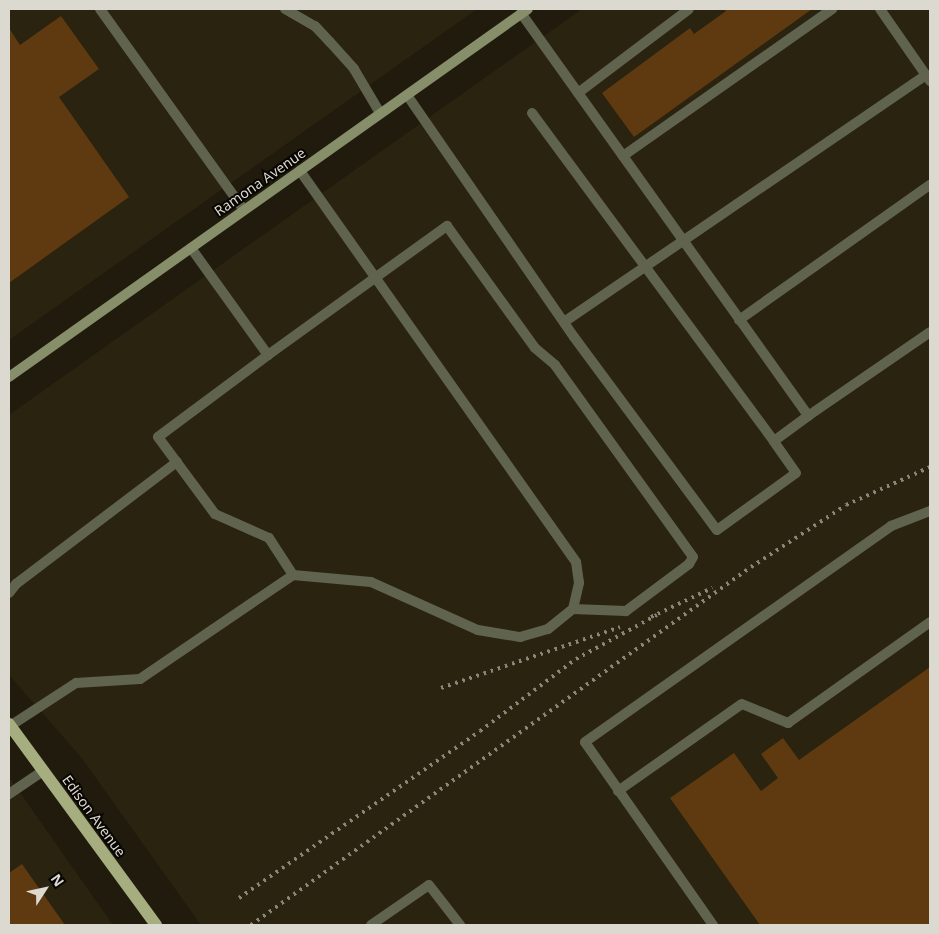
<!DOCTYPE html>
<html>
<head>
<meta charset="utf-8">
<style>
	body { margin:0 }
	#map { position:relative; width:939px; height:934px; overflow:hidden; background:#201b0d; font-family:"Noto Sans",sans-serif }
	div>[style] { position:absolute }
	.built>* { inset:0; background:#2a230f }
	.building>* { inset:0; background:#5f390f }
	.lane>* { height:10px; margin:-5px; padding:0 5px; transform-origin:5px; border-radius:5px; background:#60644e }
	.secondary>* { height:10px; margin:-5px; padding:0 5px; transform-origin:5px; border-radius:5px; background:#878e6a }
	.primary>* { height:12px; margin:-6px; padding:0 6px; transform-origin:6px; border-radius:6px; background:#a6ae7f }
	.rail>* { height:4px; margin-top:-2px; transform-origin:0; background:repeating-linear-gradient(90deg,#8a867b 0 2.5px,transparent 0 7.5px) }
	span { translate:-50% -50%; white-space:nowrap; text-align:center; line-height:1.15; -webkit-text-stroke:4px #080603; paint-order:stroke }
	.street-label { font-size:14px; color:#dcd9d0 }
	.frame { position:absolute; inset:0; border:10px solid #dcd9d0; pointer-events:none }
	.north { position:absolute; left:20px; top:864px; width:50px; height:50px; -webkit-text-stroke:4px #080603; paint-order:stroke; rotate:55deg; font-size:14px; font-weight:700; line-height:20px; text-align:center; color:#dcd9d0 }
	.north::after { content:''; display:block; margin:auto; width:18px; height:22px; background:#dcd9d0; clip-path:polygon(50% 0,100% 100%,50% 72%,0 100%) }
</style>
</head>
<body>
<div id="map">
	<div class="built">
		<div style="clip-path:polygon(9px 9px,477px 9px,9px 340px)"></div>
		<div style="clip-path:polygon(582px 9px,930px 9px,930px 925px,201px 925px,81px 757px,9px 675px,9px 415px)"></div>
		<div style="clip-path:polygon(9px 777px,113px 925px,9px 925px)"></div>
	</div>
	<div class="building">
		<div style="clip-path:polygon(724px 9px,812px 9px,634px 137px,602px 93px,690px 28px,694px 34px,726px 11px)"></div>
		<div style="clip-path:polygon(61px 16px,99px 69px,59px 97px,129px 197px,9px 283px,9px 28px,20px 45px)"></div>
		<div style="clip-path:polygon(930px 667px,930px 925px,760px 925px,670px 798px,734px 753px,761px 791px,778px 778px,761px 754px,783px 738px,799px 760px)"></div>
		<div style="clip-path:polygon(22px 864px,65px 925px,9px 925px,9px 873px)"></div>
	</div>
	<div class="lane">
		<div style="left:100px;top:9px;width:247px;rotate:54.4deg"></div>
		<div style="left:285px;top:9px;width:34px;rotate:30deg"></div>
		<div style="left:315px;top:26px;width:22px;rotate:47deg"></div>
		<div style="left:330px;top:42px;width:36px;rotate:48deg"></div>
		<div style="left:354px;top:69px;width:51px;rotate:59.4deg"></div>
		<div style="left:880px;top:9px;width:88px;rotate:55.2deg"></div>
		<div style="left:521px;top:13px;width:495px;rotate:54.5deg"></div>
		<div style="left:808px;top:416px;width:148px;rotate:-34.5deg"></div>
		<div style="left:578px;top:93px;width:139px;rotate:-37.1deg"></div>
		<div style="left:407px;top:95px;width:294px;rotate:55.4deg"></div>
		<div style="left:574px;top:337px;width:240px;rotate:53.5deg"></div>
		<div style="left:717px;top:530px;width:97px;rotate:-35.8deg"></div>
		<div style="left:796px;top:473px;width:39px;rotate:-125deg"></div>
		<div style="left:774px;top:441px;width:42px;rotate:-36.3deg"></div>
		<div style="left:532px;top:113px;width:408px;rotate:53.6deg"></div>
		<div style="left:623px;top:156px;width:256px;rotate:-35.1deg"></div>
		<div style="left:191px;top:248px;width:132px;rotate:54.3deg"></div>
		<div style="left:268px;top:355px;width:137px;rotate:143.3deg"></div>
		<div style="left:158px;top:437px;width:96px;rotate:53.5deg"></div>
		<div style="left:215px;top:514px;width:59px;rotate:24deg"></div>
		<div style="left:269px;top:538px;width:44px;rotate:57deg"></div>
		<div style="left:739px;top:320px;width:234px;rotate:-35.3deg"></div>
		<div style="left:564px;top:322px;width:438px;rotate:-34.3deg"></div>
		<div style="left:268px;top:355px;width:221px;rotate:-35.8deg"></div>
		<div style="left:447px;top:226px;width:150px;rotate:54.2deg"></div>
		<div style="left:535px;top:348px;width:26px;rotate:40deg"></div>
		<div style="left:555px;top:365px;width:236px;rotate:54.3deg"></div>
		<div style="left:693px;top:557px;width:8px;rotate:120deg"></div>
		<div style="left:689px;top:564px;width:79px;rotate:143.3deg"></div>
		<div style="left:626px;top:611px;width:53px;rotate:-177.8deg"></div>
		<div style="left:9px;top:593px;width:11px;rotate:-52deg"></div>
		<div style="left:16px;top:584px;width:202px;rotate:-37.2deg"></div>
		<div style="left:10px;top:726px;width:79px;rotate:-33.1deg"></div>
		<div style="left:76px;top:683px;width:64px;rotate:-3.6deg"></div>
		<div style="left:140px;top:679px;width:185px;rotate:-34.2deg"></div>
		<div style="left:293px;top:575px;width:78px;rotate:5.1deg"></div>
		<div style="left:371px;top:582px;width:117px;rotate:24.2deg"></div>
		<div style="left:478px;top:630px;width:43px;rotate:9.5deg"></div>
		<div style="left:520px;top:637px;width:29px;rotate:-16deg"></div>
		<div style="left:548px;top:629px;width:32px;rotate:-39deg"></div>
		<div style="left:573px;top:609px;width:27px;rotate:-77deg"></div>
		<div style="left:579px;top:583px;width:21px;rotate:-98deg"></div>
		<div style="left:576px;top:562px;width:479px;rotate:-125.2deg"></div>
		<div style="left:618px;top:791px;width:151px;rotate:-35.1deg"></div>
		<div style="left:742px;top:704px;width:50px;rotate:22.4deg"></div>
		<div style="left:788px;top:723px;width:174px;rotate:-35.4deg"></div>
		<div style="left:9px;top:794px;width:41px;rotate:-34.1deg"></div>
		<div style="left:371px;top:925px;width:70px;rotate:-34.6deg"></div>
		<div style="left:429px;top:885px;width:51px;rotate:52.2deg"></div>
		<div style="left:713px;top:925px;width:223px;rotate:-125deg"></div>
		<div style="left:585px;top:742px;width:375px;rotate:-35.2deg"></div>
		<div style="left:891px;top:526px;width:42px;rotate:-21deg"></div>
	</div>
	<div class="secondary">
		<div style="left:9px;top:377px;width:636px;rotate:-35.34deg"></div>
	</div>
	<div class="primary">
		<div style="left:9px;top:724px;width:249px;rotate:53.8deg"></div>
	</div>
	<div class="rail">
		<div style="left:651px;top:617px;width:68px;rotate:-25.4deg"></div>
		<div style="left:441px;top:688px;width:189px;rotate:-18.8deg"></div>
		<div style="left:239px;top:898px;width:293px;rotate:-34.7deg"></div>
		<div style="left:480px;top:731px;width:120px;rotate:-36.9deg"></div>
		<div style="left:576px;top:659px;width:92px;rotate:-28.5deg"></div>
		<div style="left:251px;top:925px;width:615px;rotate:-35.6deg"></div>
		<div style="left:751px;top:567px;width:113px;rotate:-33.1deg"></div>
		<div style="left:846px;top:505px;width:92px;rotate:-24.3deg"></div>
	</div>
	<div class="street-label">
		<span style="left:260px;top:182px;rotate:-35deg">Ramona Avenue</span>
		<span style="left:94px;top:816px;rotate:54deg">Edison Avenue</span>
	</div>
	<div class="frame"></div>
	<div class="north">N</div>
</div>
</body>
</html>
